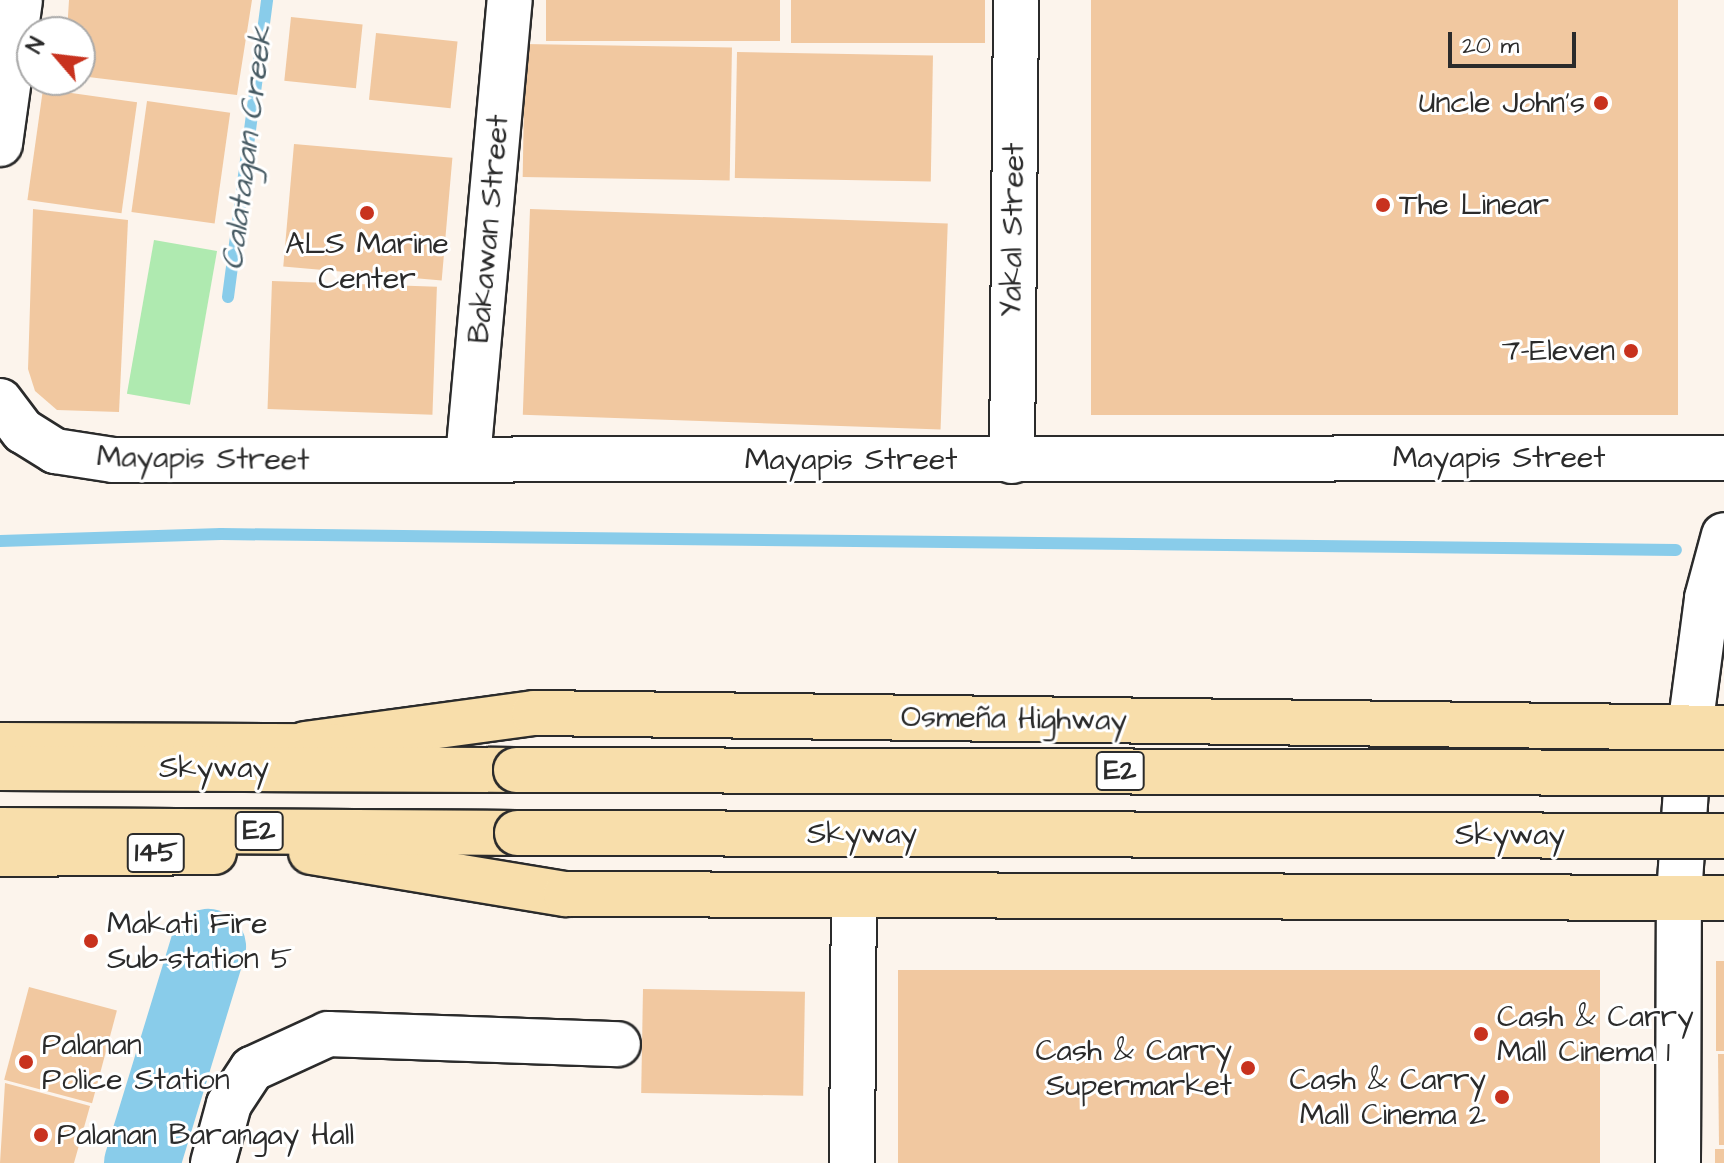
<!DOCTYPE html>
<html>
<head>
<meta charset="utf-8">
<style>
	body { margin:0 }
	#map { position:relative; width:1724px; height:1163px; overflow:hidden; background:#fcf4ec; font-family:"Architects Daughter",sans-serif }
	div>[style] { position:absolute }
	.green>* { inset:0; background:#afeab0; transform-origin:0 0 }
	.stream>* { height:12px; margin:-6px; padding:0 6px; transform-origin:6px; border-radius:6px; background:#89ccea }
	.river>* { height:76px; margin:-38px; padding:0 38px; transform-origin:38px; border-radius:38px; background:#89ccea }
	.building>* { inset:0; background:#f1c8a0; transform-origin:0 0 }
	.roads { filter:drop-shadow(2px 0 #2b2b2b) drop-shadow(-2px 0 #2b2b2b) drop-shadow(0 2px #2b2b2b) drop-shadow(0 -2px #2b2b2b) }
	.minor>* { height:44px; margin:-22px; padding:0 22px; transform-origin:22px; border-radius:22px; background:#fff }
	.major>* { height:44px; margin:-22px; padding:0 22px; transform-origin:22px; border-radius:22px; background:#f8deab }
	.highway>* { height:44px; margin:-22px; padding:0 22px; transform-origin:22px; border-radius:22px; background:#f8deab }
	.bridges { filter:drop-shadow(2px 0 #2b2b2b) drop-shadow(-2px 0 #2b2b2b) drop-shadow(0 2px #2b2b2b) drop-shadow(0 -2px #2b2b2b) }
	.highway-bridge>* { height:44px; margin:-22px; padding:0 22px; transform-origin:22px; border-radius:22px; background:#f8deab }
	.dots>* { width:22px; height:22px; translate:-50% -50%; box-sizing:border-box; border:4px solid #fff; border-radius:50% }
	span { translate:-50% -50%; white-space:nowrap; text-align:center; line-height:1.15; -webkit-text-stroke:6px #fff; paint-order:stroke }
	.shield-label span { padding:2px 6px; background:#fff; border:2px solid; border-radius:6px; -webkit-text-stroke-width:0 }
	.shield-label { font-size:28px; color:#2b2b2b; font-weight:700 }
	.poi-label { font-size:30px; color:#2b2b2b }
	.right { translate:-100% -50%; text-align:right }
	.left { translate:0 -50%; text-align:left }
	.street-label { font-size:30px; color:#2b2b2b }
	.water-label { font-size:32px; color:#475b64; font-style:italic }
	.north { position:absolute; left:16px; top:16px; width:80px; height:80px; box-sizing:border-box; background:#fff; border:2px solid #aaa; border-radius:50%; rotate:298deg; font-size:22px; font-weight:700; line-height:32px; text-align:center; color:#2b2b2b }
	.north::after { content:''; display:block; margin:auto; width:28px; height:36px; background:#c8321e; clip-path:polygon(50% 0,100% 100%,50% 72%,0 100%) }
	.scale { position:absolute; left:1448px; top:32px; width:128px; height:36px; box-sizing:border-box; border:4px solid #2b2b2b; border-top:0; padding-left:10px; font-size:24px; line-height:28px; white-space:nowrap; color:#2b2b2b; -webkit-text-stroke:6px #fff; paint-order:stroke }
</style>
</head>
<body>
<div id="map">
	<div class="green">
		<div style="left:154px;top:240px;width:64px;height:156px;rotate:10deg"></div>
	</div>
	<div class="stream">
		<div style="left:228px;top:297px;width:300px;rotate:-82.5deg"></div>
		<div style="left:0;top:541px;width:221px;rotate:-1.8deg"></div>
		<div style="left:221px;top:534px;width:1455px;rotate:0.63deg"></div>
	</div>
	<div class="river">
		<div style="left:142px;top:1163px;width:226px;rotate:-73deg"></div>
	</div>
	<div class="building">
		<div style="clip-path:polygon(69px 0,252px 0,237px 95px,80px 76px,80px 32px,67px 32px)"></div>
		<div style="left:546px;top:0;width:234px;height:41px"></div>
		<div style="left:791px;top:0;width:194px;height:43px"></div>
		<div style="left:1091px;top:0;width:587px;height:415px"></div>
		<div style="left:291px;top:17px;width:72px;height:64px;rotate:6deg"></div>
		<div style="left:376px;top:33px;width:82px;height:67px;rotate:6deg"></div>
		<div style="left:525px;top:44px;width:207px;height:133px;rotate:1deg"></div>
		<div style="left:737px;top:52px;width:196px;height:126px;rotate:1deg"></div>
		<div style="left:43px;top:89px;width:95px;height:112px;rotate:8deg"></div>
		<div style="left:147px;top:101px;width:84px;height:112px;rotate:8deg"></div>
		<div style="left:294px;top:144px;width:159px;height:123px;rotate:5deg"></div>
		<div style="clip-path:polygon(33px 209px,128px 220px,119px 412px,57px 410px,35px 391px,28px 369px)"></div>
		<div style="left:530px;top:209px;width:418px;height:206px;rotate:2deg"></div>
		<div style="left:272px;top:281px;width:165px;height:128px;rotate:2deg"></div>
		<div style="left:1716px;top:961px;width:8px;height:90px"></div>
		<div style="left:1600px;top:970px;width:193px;height:702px;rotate:90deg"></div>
		<div style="left:29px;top:987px;width:91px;height:96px;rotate:15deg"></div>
		<div style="left:643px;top:989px;width:162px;height:104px;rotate:1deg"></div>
		<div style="clip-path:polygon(1718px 1054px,1724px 1054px,1724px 1145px,1719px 1145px)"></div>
		<div style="clip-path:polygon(5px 1083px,90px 1106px,74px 1163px,0 1163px)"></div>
		<div style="left:1715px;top:1149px;width:9px;height:14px"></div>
	</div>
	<div class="roads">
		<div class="minor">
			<div style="left:0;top:144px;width:145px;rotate:-82.1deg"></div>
			<div style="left:0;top:401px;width:38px;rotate:53deg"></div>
			<div style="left:23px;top:431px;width:38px;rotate:32deg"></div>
			<div style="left:55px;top:451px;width:59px;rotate:8.8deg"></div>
			<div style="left:113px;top:460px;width:1611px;rotate:-0.07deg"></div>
			<div style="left:468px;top:458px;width:460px;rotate:-84.8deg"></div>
			<div style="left:1012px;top:461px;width:461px;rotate:-89.5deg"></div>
			<div style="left:213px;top:1163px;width:61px;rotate:-74.8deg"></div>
			<div style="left:229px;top:1104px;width:42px;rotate:-56.7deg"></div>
			<div style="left:252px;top:1069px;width:84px;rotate:-24.7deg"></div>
			<div style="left:328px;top:1034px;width:290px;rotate:2deg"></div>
			<div style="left:852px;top:1163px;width:267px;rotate:-89.6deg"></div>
			<div style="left:1678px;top:1163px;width:266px;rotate:-89.8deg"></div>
			<div style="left:1679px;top:897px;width:169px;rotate:-86.3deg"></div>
			<div style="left:1690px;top:728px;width:131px;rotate:-82.5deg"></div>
			<div style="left:1707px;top:598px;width:65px;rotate:-74.9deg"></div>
		</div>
		<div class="major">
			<div style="left:305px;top:744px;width:231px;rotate:-7.7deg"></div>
			<div style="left:534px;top:713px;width:1190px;rotate:0.72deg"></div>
			<div style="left:0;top:745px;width:334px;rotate:0.2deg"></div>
			<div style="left:311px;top:852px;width:258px;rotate:9.4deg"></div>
			<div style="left:566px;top:894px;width:1158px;rotate:0.2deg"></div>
			<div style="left:0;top:854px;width:214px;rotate:-0.5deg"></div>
		</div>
		<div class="highway">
			<div style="left:0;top:768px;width:516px;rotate:0.22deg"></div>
			<div style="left:0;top:830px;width:517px;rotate:0.33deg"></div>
		</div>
	</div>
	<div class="bridges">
		<div class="highway-bridge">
			<div style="left:516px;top:770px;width:1208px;rotate:0.14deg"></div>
			<div style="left:517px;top:833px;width:1207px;rotate:0.14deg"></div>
		</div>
	</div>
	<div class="dots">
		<div style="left:1601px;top:103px;background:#c8321e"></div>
		<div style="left:1383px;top:205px;background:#c8321e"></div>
		<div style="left:367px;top:213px;background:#c8321e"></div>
		<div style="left:1631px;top:351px;background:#c8321e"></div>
		<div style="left:91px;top:941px;background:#c8321e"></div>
		<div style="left:1481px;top:1034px;background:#c8321e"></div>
		<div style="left:26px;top:1062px;background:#c8321e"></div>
		<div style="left:1248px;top:1068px;background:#c8321e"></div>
		<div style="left:1502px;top:1097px;background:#c8321e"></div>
		<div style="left:41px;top:1135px;background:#c8321e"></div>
	</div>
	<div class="shield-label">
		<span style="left:1120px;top:771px">E2</span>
		<span style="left:259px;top:831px">E2</span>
		<span style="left:156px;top:853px">145</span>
	</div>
	<div class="poi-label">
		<span class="right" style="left:1585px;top:103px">Uncle John's</span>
		<span class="left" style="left:1399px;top:205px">The Linear</span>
		<span style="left:367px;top:261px">ALS Marine<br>Center</span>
		<span class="right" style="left:1615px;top:351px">7-Eleven</span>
		<span class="left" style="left:107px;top:941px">Makati Fire<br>Sub-station 5</span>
		<span class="left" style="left:1497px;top:1034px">Cash &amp; Carry<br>Mall Cinema 1</span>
		<span class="left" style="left:42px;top:1062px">Palanan<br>Police Station</span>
		<span class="right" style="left:1232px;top:1068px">Cash &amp; Carry<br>Supermarket</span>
		<span class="right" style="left:1486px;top:1097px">Cash &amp; Carry<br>Mall Cinema 2</span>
		<span class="left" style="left:57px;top:1135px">Palanan Barangay Hall</span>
	</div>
	<div class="street-label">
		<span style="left:489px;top:229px;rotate:-85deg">Bakawan Street</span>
		<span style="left:1013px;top:230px;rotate:-89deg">Yakal Street</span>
		<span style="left:1499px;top:458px">Mayapis Street</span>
		<span style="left:203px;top:459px;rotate:1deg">Mayapis Street</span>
		<span style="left:851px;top:460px">Mayapis Street</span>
		<span style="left:1014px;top:719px;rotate:1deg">Osmeña Highway</span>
		<span style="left:214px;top:768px">Skyway</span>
		<span style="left:862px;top:834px">Skyway</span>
		<span style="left:1510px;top:835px">Skyway</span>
	</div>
	<div class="water-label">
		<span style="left:248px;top:148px;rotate:-83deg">Calatagan Creek</span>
	</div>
	<div class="north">N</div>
	<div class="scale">20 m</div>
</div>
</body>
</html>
